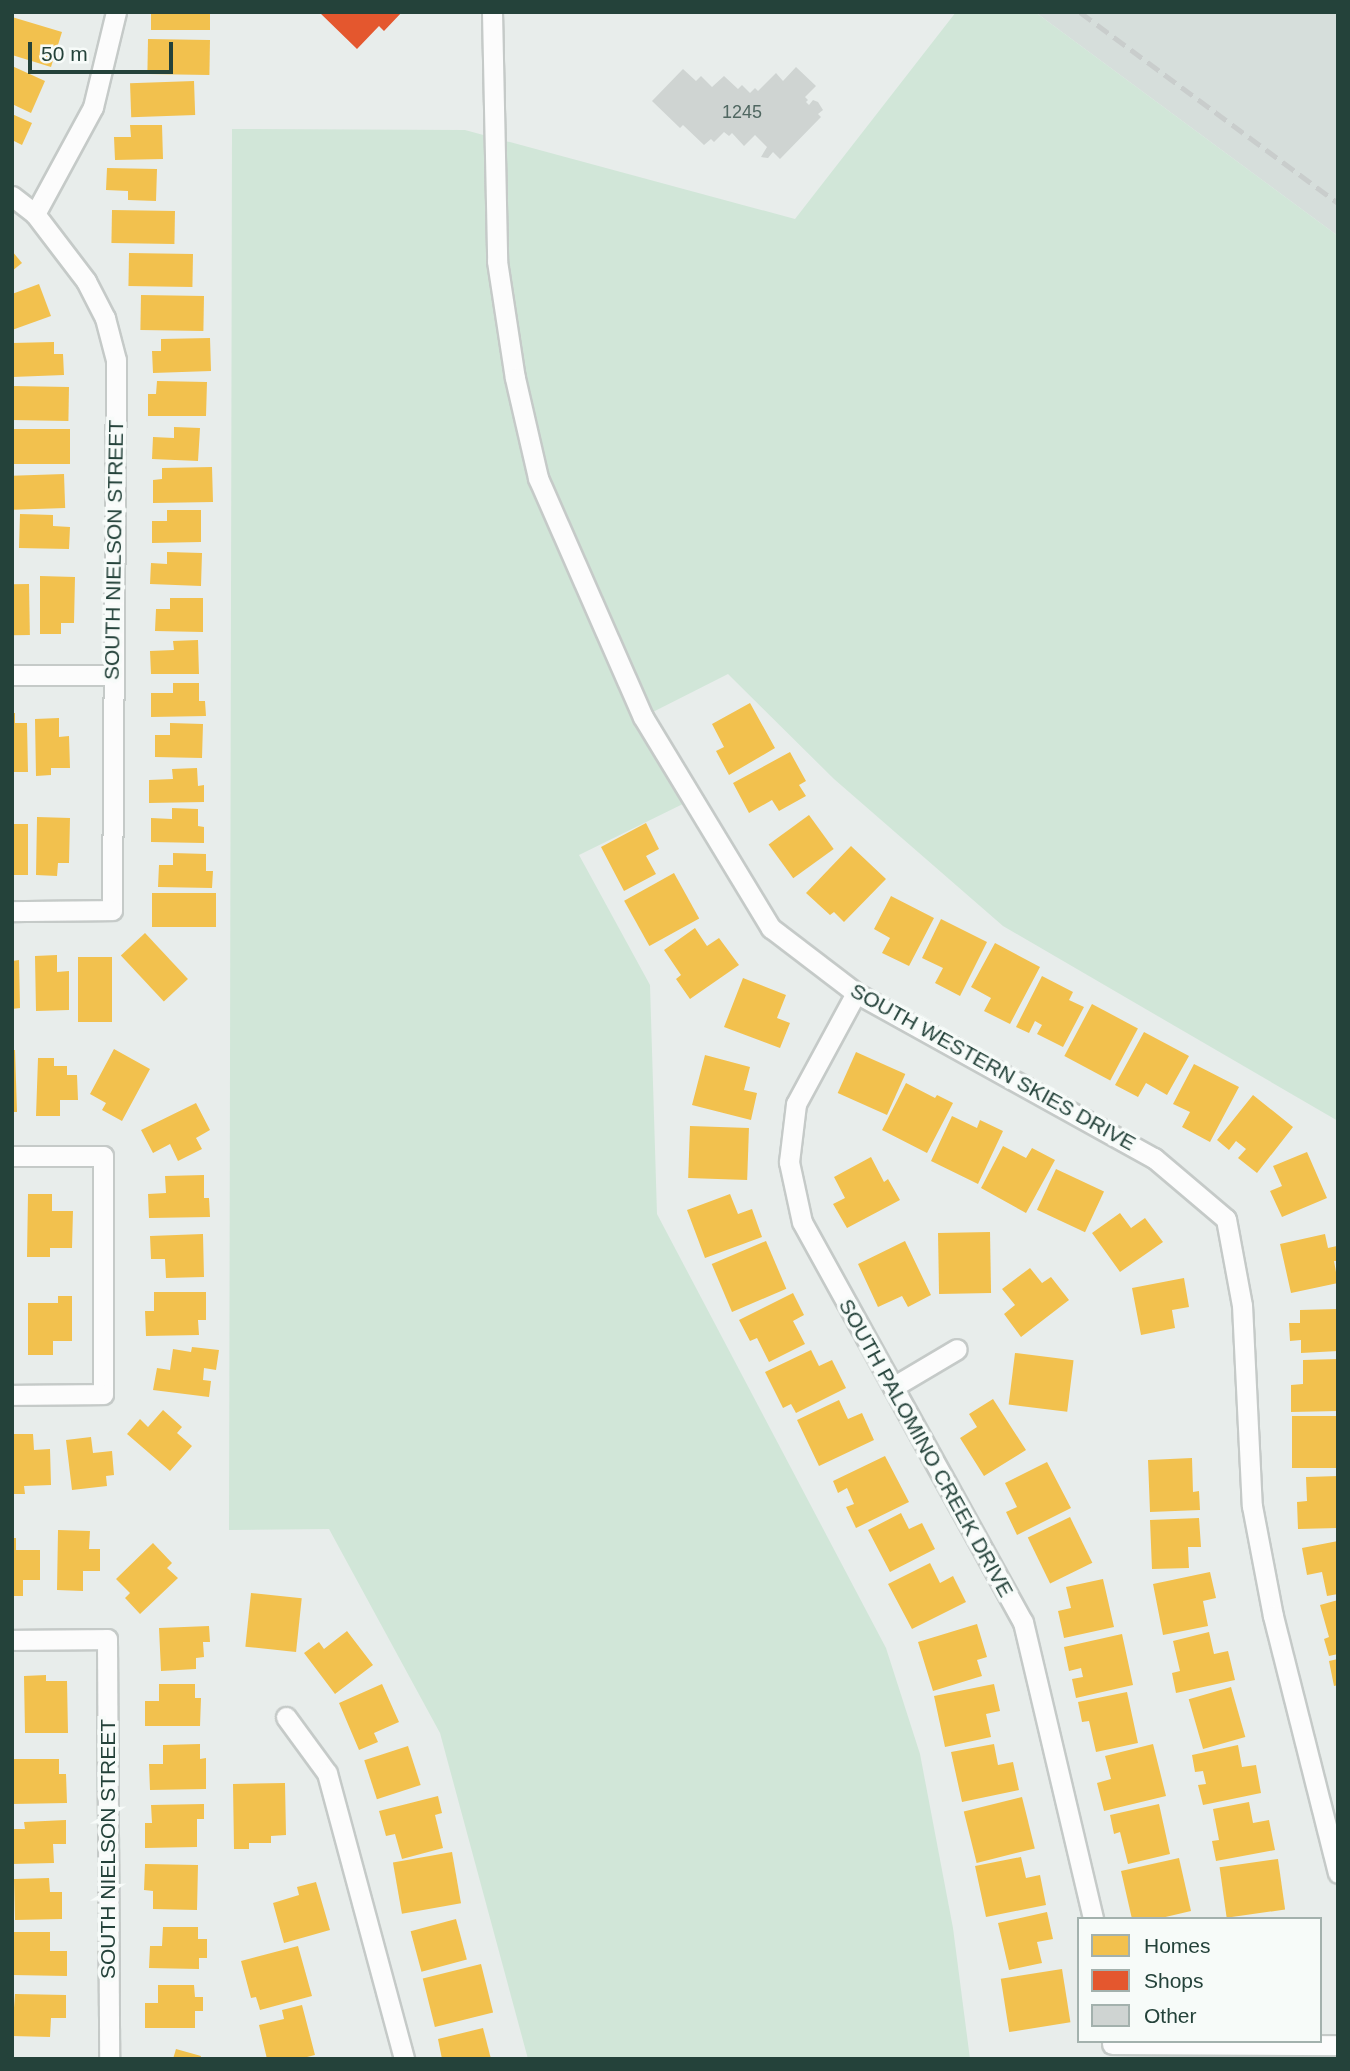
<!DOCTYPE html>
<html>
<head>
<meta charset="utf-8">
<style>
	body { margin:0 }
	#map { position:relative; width:1350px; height:2071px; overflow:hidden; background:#e8edeb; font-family:Arial,sans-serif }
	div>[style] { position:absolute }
	.built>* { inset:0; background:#d6dedb }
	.green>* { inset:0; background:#d1e6d8 }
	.homes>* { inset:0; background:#f2c14e; transform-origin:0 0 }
	.shops>* { inset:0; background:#e4572e }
	.building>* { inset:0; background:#cfd4d2 }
	.roads { filter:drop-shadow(2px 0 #c5cac8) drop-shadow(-2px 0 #c5cac8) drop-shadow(0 2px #c5cac8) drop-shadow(0 -2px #c5cac8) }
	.street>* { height:19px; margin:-9.5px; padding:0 9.5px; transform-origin:9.5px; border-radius:9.5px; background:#fcfcfc }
	.rail>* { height:5px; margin-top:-2.5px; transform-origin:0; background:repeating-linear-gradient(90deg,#c9cdcc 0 14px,transparent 0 21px) }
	span { translate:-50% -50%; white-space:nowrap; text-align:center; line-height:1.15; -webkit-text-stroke:7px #f7fbf9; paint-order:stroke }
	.number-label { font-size:18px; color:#506761 }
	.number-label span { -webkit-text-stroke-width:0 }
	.street-label { font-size:21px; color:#24423a }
	.frame { position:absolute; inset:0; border:14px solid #24423a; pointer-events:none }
	.legend { position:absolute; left:1077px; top:1917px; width:245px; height:126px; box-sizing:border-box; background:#f7fbf9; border:2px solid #a3b1ad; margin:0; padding:9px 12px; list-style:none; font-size:21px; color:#24423a }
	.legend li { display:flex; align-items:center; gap:14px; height:35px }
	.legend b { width:35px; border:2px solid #a3b1ad }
	.scale { position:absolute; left:28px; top:42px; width:145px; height:32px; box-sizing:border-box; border:4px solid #24423a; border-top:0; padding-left:9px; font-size:21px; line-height:24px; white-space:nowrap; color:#24423a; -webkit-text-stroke:5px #f7fbf9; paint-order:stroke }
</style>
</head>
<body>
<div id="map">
	<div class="built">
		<div style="clip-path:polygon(1035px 12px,1338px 12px,1338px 236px)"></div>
	</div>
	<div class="green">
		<div style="clip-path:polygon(956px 12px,1035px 12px,1338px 236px,1338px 1121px,1003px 926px,834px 779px,728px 674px,643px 717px,693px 799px,579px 855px,650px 985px,657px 1214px,886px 1648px,920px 1754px,953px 1928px,970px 2059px,528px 2059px,440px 1733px,329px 1529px,229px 1530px,232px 129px,465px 130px,795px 219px)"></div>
	</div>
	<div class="homes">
		<div style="left:151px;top:12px;width:59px;height:18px"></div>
		<div style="clip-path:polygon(12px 17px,62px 32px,51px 67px,12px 55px)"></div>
		<div style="left:148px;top:39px;width:62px;height:35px;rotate:1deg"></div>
		<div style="clip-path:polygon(12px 66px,45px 81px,31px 113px,12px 104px)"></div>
		<div style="left:194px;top:81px;width:34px;height:64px;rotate:88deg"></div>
		<div style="clip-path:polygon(12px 114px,32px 123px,22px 145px,12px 140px)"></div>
		<div style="clip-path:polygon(130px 125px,162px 125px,163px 159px,115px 160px,114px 137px,131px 137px)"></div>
		<div style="clip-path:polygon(107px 168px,157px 169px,156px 201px,128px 200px,128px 191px,106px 190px)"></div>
		<div style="left:112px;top:210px;width:63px;height:33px;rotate:1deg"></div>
		<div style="clip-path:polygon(12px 251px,22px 263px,12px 271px)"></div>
		<div style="left:129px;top:253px;width:64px;height:33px;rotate:1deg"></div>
		<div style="clip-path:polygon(39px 284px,51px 316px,12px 330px,12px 294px)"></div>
		<div style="left:141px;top:295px;width:63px;height:35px;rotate:1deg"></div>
		<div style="clip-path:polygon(210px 338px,211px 371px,153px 373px,152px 351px,161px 351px,161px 339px)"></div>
		<div style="clip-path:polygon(54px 342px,54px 354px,63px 354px,64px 375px,12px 377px,12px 343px)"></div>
		<div style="clip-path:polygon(157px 381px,207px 382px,206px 416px,148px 416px,148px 394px,156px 394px)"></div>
		<div style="left:12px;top:386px;width:57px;height:34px;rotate:1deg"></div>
		<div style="clip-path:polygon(174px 427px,200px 428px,198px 461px,152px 459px,153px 437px,174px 438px)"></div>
		<div style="left:12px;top:429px;width:58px;height:35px"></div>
		<div style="clip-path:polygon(212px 467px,213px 502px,153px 503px,153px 480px,162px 479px,162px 468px)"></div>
		<div style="left:64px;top:474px;width:34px;height:52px;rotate:88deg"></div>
		<div style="clip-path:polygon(167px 510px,201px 510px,201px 542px,152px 543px,152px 521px,167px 521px)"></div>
		<div style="clip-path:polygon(20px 514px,53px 515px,53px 526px,70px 527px,69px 549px,19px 548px)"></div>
		<div style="clip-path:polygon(167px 552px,202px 553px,201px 586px,150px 584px,151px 563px,167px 564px)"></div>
		<div style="clip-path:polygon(40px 576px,75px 577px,74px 623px,61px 623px,61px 634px,40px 634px)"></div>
		<div style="left:29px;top:584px;width:51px;height:17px;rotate:89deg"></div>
		<div style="clip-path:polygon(170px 598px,203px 598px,203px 632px,155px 631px,156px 609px,170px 609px)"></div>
		<div style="clip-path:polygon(198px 640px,199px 674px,151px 674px,150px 651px,174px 650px,173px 641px)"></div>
		<div style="clip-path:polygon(173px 683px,199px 683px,199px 701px,205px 701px,206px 716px,151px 717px,151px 693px,173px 693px)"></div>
		<div style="clip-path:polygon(750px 703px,775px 748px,729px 775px,716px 751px,724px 747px,712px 724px)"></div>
		<div style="clip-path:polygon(12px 713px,15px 713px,15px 723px,27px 723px,28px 772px,12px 772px)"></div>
		<div style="clip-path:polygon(59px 718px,59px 737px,69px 736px,70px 768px,51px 768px,51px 775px,36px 776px,35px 719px)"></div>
		<div style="clip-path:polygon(170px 723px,203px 724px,202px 758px,155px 757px,155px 735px,170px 735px)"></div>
		<div style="clip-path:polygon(790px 752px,806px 781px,799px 785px,806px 796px,779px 811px,772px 800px,749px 813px,733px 783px)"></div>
		<div style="clip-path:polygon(197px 768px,198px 786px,204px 785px,204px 802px,149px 803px,149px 780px,173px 779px,172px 769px)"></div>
		<div style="clip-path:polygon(172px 808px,198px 809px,198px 826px,204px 827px,204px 843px,151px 842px,151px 818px,172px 819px)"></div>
		<div style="left:809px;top:815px;width:42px;height:50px;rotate:54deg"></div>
		<div style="clip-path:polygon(37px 817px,70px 818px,69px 863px,58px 863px,57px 876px,36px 875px)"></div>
		<div style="clip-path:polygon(646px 823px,659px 849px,646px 856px,656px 874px,624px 891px,601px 847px)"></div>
		<div style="left:12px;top:824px;width:16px;height:51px"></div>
		<div style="clip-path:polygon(851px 846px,886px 879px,844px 922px,834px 912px,830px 915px,806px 893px)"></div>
		<div style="clip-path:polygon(173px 853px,206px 854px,206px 871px,213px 871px,212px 888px,158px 887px,159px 865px,173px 865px)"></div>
		<div style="left:674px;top:873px;width:52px;height:57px;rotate:61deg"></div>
		<div style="left:216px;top:893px;width:34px;height:64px;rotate:90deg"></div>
		<div style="clip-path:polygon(891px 896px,934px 918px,909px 966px,882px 953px,890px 938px,874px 929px)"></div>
		<div style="clip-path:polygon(941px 919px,987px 942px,960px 996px,935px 983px,943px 968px,922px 958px)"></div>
		<div style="clip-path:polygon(695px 928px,707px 946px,719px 938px,739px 965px,690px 999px,676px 979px,681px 975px,664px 950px)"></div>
		<div style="left:145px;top:933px;width:63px;height:33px;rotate:47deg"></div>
		<div style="clip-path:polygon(995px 943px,1040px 967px,1010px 1024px,984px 1011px,991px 998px,971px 987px)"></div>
		<div style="clip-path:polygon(57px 955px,57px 972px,69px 971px,69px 1010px,36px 1011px,35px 956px)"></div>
		<div style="left:78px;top:957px;width:34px;height:65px"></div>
		<div style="clip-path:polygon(19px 960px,20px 1008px,12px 1009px,12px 961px)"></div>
		<div style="clip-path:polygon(1042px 976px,1073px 992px,1069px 1000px,1084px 1007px,1063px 1047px,1037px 1034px,1042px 1025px,1035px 1021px,1029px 1033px,1016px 1027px)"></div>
		<div style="clip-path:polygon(743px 978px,786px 995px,777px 1018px,790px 1023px,780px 1048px,724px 1027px)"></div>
		<div style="left:1092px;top:1004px;width:52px;height:59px;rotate:28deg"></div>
		<div style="clip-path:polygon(1144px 1032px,1189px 1056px,1167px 1095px,1146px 1083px,1138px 1097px,1115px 1085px)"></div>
		<div style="clip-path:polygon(114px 1049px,150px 1069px,122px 1121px,102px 1110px,106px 1103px,90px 1094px)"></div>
		<div style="clip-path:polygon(12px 1050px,15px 1050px,17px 1112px,12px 1112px)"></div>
		<div style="left:856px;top:1052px;width:54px;height:45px;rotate:24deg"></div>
		<div style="clip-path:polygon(705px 1055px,750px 1067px,744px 1090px,757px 1093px,751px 1120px,692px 1105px)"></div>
		<div style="clip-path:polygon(38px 1058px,54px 1058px,54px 1066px,67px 1066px,67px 1075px,77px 1075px,78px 1100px,60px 1100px,60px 1116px,36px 1116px)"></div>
		<div style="clip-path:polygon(1194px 1064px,1239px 1087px,1210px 1142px,1182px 1127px,1190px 1112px,1173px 1104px)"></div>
		<div style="clip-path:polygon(906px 1083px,935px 1098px,937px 1095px,953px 1103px,927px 1153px,882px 1130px)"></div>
		<div style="clip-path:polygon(1253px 1095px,1293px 1127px,1257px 1173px,1238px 1158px,1246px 1149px,1236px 1141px,1229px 1150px,1217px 1140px)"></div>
		<div style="clip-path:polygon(196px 1103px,210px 1130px,196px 1138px,202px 1149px,178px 1161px,170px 1144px,153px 1153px,141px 1130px)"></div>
		<div style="clip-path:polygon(952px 1116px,977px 1128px,980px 1120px,1003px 1131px,978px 1184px,931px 1161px)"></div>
		<div style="left:690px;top:1126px;width:59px;height:52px;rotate:2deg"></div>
		<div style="clip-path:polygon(1003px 1146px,1026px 1158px,1032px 1148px,1055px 1160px,1026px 1213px,981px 1188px)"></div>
		<div style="clip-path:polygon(1307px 1152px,1327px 1198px,1282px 1217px,1270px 1191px,1282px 1186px,1273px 1166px)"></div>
		<div style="clip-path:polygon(871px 1157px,884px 1182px,888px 1179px,900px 1200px,847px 1228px,833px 1204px,845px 1198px,834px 1177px)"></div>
		<div style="left:1056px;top:1169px;width:53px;height:45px;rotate:25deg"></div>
		<div style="clip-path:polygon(204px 1175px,204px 1198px,209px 1198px,210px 1217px,149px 1218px,148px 1194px,166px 1193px,165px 1176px)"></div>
		<div style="clip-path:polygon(28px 1194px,52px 1194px,52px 1211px,73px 1211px,72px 1248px,50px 1248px,50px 1257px,27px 1257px)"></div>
		<div style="clip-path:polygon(730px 1194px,738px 1214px,752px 1209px,762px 1237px,705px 1258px,687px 1210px)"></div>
		<div style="clip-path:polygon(1120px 1213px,1131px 1228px,1145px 1218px,1163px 1242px,1120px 1272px,1092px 1233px)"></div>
		<div style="left:990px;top:1232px;width:61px;height:52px;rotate:89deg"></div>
		<div style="clip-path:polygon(203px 1234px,204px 1277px,166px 1278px,165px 1259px,151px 1259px,150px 1236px)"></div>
		<div style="clip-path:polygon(1325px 1234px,1328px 1248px,1337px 1246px,1338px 1261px,1334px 1261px,1338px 1283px,1291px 1293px,1280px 1244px)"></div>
		<div style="left:766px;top:1241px;width:52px;height:59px;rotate:67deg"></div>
		<div style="clip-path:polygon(905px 1241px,931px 1295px,908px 1307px,902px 1296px,878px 1307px,858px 1264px)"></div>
		<div style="clip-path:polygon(1030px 1268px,1042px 1283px,1051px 1277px,1069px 1300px,1021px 1337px,1004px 1314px,1015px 1305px,1002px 1289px)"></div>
		<div style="clip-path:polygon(1184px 1278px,1189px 1307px,1172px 1310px,1175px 1328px,1141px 1335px,1132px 1288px)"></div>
		<div style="clip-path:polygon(154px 1292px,206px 1292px,206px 1320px,198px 1320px,199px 1335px,146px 1336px,145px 1311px,154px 1311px)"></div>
		<div style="clip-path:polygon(793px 1293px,804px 1315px,793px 1321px,805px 1344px,769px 1362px,757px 1338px,750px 1341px,739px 1320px)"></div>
		<div style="clip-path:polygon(58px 1296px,72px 1296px,72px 1341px,53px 1341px,53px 1355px,28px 1355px,28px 1303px,58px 1303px)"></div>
		<div style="clip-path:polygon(1338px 1309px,1338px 1351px,1301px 1353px,1301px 1340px,1290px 1341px,1289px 1323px,1300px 1323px,1300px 1310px)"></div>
		<div style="clip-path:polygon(192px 1347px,219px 1350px,216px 1370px,204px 1368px,203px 1380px,211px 1381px,209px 1397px,153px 1390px,157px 1368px,170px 1370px,173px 1349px,191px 1352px)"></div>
		<div style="clip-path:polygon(811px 1350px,819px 1366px,832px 1360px,846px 1388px,796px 1413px,791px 1404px,783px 1408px,765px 1372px)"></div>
		<div style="left:1015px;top:1353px;width:59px;height:52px;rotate:7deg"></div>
		<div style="clip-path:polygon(1338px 1359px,1338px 1411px,1291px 1412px,1291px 1385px,1303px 1384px,1303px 1360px)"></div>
		<div style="clip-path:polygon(993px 1399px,1026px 1450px,984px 1476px,960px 1438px,977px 1427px,969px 1414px)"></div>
		<div style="clip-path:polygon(839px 1400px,848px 1419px,862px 1413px,874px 1440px,819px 1466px,797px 1420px)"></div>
		<div style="clip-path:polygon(163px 1410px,182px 1427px,177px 1433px,192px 1446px,170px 1471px,127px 1434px,140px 1419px,148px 1427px)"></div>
		<div style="left:1338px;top:1416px;width:52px;height:46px;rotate:90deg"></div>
		<div style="clip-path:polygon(12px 1434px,33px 1434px,34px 1450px,50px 1449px,51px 1485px,24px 1486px,25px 1494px,12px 1494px)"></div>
		<div style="clip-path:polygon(91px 1437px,93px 1453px,112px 1451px,114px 1475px,106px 1476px,107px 1486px,72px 1490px,66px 1440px)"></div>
		<div style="clip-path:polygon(885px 1456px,909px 1502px,856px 1528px,846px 1507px,854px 1504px,847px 1488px,838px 1493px,833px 1481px)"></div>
		<div style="clip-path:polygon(1192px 1458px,1193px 1492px,1199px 1491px,1200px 1510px,1150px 1512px,1148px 1460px)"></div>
		<div style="clip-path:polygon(1047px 1462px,1071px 1508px,1017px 1535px,1006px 1512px,1017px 1507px,1005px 1483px)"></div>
		<div style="clip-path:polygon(1338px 1476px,1338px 1528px,1298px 1529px,1297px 1502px,1307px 1501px,1306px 1477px)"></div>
		<div style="clip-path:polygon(901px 1513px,909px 1529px,922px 1523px,935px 1549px,890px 1572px,868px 1530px)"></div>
		<div style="left:1070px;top:1517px;width:51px;height:47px;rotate:64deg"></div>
		<div style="clip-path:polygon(1199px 1518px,1201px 1547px,1188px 1547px,1189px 1568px,1152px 1569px,1150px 1520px)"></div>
		<div style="clip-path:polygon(58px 1530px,90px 1531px,89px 1549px,100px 1549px,100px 1571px,83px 1571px,83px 1591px,57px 1590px)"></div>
		<div style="clip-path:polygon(12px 1538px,16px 1538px,16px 1550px,40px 1550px,40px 1580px,23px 1580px,23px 1596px,12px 1596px)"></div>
		<div style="clip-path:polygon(1338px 1541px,1338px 1594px,1327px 1596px,1322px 1572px,1307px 1575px,1302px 1548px)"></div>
		<div style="clip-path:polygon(153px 1543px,172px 1563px,167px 1568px,178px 1578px,140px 1614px,125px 1598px,130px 1593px,116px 1579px)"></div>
		<div style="clip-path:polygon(930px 1563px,940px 1583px,953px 1576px,966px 1602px,912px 1629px,888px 1584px)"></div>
		<div style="clip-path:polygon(1210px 1572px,1216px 1598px,1203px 1601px,1208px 1626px,1163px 1635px,1153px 1584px)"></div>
		<div style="clip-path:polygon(1103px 1579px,1114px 1627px,1064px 1638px,1058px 1611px,1071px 1608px,1066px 1587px)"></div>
		<div style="left:251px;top:1593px;width:51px;height:54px;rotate:6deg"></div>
		<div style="clip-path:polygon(1338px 1600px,1338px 1654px,1329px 1656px,1324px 1639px,1329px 1637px,1320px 1605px)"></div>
		<div style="clip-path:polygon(977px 1624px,987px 1657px,977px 1660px,982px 1676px,933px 1691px,918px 1642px)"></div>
		<div style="clip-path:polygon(209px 1626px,210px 1642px,203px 1642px,204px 1657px,196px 1658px,196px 1669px,161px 1671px,159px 1628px)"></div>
		<div style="clip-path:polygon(347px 1631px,373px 1665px,335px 1694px,304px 1653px,319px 1642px,324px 1649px)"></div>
		<div style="clip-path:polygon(1209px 1632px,1214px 1654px,1228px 1651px,1235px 1680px,1176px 1693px,1172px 1673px,1180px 1671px,1173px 1641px)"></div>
		<div style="clip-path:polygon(1122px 1634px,1133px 1685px,1076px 1698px,1072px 1679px,1083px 1677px,1081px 1668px,1069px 1671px,1064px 1647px)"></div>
		<div style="clip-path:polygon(1338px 1659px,1338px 1685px,1334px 1686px,1329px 1661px)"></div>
		<div style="clip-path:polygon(46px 1675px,46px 1681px,67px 1681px,68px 1733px,25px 1733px,24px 1676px)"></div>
		<div style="clip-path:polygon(159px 1684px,195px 1684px,195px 1698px,201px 1698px,200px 1726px,145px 1726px,145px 1701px,159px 1701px)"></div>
		<div style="clip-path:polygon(382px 1684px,399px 1722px,374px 1733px,378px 1742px,359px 1750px,339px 1703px)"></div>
		<div style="clip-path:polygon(994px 1684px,1000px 1711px,986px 1714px,991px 1737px,945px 1747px,934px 1696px)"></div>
		<div style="left:1231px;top:1687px;width:52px;height:44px;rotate:74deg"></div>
		<div style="clip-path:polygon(1127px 1692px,1138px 1743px,1096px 1752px,1089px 1721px,1082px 1722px,1078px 1702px)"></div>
		<div style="clip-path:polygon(200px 1744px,200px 1759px,206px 1758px,206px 1789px,150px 1790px,149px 1764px,163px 1764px,163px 1745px)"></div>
		<div style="clip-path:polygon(994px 1744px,998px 1765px,1013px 1762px,1019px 1790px,962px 1802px,951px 1752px)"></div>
		<div style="clip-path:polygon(1153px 1744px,1166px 1796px,1104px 1811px,1097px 1783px,1111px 1779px,1105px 1756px)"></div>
		<div style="clip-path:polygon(1238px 1745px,1242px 1767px,1256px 1765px,1261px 1793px,1203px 1805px,1198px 1785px,1206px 1784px,1203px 1771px,1195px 1772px,1192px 1755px)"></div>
		<div style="left:408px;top:1746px;width:41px;height:46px;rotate:72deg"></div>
		<div style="clip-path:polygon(12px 1759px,59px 1759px,59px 1774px,66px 1774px,67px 1803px,12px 1804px)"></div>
		<div style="clip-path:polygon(285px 1783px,286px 1835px,271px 1836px,271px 1843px,249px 1843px,249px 1849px,234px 1849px,233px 1784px)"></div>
		<div style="clip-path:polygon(438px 1796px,442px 1813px,435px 1815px,443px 1848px,402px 1859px,395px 1834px,386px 1836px,379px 1811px)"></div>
		<div style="left:1022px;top:1797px;width:53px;height:60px;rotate:76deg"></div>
		<div style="clip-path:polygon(1249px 1802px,1253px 1823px,1269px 1820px,1275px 1850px,1216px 1861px,1212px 1841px,1219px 1840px,1213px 1809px)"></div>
		<div style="clip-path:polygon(204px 1804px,204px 1819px,197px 1819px,197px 1847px,145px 1848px,145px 1823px,152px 1823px,151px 1805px)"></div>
		<div style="clip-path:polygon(1159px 1804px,1170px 1854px,1128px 1864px,1120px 1832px,1114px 1834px,1110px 1815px)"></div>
		<div style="clip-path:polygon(66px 1820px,66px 1844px,53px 1844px,54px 1863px,12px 1864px,12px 1829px,25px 1829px,24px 1822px)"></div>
		<div style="left:452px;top:1852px;width:52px;height:60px;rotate:80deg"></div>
		<div style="clip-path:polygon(1021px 1857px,1026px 1878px,1040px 1875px,1046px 1905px,986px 1917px,975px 1866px)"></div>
		<div style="clip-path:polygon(1179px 1858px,1191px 1911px,1157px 1919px,1132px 1919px,1121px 1871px)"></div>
		<div style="left:1278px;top:1859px;width:51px;height:59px;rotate:82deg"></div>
		<div style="clip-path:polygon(145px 1864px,198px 1865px,197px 1910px,153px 1909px,153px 1891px,144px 1890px)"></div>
		<div style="clip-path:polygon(49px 1878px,50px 1892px,62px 1892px,62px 1919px,15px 1920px,14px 1879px)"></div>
		<div style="clip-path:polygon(316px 1882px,330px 1930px,284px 1943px,273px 1903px,299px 1895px,297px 1887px)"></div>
		<div style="clip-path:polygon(1047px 1912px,1053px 1939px,1037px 1942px,1042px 1963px,1009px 1970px,998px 1923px)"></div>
		<div style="left:456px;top:1919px;width:42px;height:47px;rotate:75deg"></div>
		<div style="clip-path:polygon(163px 1927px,198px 1927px,198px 1939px,207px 1939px,207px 1958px,199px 1958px,199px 1969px,149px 1968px,150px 1946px,162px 1946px)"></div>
		<div style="clip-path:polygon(12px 1932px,50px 1932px,50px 1951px,67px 1951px,67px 1976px,12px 1975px)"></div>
		<div style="clip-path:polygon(298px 1946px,312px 1996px,260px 2010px,256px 1997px,251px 1998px,241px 1961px)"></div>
		<div style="left:481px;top:1964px;width:50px;height:60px;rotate:76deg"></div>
		<div style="left:1062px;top:1969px;width:54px;height:62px;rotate:81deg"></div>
		<div style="clip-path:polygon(158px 1985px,194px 1985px,195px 1997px,203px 1997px,203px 2011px,195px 2011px,195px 2028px,145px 2028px,145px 2003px,158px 2003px)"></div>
		<div style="clip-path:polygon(15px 1994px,66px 1995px,66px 2018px,51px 2018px,50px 2037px,12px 2036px)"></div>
		<div style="clip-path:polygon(302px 2005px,315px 2055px,299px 2059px,267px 2059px,259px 2025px,284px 2019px,282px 2010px)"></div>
		<div style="clip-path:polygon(483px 2028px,491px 2059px,442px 2059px,438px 2039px)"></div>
		<div style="clip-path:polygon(176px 2049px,201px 2056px,200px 2059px,173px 2059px)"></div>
	</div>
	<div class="shops">
		<div style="clip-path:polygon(319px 12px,402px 12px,384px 31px,379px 26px,357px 49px)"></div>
	</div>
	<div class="building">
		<div style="clip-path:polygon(796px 67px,816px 86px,805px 97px,808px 100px,806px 102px,809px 105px,813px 100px,818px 102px,823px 110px,818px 114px,821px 117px,780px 159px,773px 152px,768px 158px,761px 157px,767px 147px,755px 135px,744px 146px,732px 133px,729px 136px,724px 132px,714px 142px,711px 139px,704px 145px,683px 125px,680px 128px,652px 101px,683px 69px,696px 81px,701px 76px,712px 87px,724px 76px,738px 89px,742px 85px,750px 93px,755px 88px,758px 91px,776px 73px,783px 81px)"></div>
	</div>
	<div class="roads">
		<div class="street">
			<div style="left:492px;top:12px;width:249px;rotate:88.8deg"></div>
			<div style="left:497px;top:261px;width:118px;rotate:81.3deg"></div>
			<div style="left:515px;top:378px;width:103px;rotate:77deg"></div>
			<div style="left:538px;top:478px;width:261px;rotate:66.3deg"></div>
			<div style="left:643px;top:717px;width:247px;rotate:58.8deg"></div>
			<div style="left:771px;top:928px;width:107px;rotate:37.4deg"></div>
			<div style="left:856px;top:993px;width:341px;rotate:29deg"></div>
			<div style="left:1154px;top:1158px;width:94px;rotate:40.3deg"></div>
			<div style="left:1226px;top:1219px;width:87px;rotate:79.5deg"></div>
			<div style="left:1242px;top:1305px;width:201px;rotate:87.2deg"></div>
			<div style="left:1252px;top:1506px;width:112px;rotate:79.2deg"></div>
			<div style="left:1273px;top:1616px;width:265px;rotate:75.8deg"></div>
			<div style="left:12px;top:196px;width:29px;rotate:38deg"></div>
			<div style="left:35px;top:214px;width:84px;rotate:52.7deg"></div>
			<div style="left:86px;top:281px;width:42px;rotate:62.8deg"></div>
			<div style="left:105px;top:318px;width:43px;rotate:75.3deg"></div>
			<div style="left:116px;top:360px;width:550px;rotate:90.42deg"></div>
			<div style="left:112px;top:910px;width:100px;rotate:179.4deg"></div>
			<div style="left:35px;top:214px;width:122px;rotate:-61.5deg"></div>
			<div style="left:93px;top:107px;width:98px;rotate:-76.4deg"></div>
			<div style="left:12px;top:675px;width:100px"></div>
			<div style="left:856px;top:993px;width:126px;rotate:118.4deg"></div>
			<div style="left:796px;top:1104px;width:58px;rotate:96.9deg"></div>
			<div style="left:789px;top:1162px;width:61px;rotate:77.8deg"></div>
			<div style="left:802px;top:1222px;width:457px;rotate:61.1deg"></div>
			<div style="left:1023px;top:1622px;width:305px;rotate:76.7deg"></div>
			<div style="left:12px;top:1156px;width:91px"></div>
			<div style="left:103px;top:1156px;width:238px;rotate:90deg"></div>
			<div style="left:103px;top:1394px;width:91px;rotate:179.4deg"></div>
			<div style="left:893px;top:1387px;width:74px;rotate:-30.7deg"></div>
			<div style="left:12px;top:1640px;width:95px;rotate:-0.6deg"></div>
			<div style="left:107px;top:1639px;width:420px;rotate:89.7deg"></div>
			<div style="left:286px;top:1717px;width:69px;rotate:53.8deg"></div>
			<div style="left:327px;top:1773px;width:296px;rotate:74.9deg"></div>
			<div style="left:1112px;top:2044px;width:226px;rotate:0.3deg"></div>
		</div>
	</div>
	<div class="rail">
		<div style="left:1080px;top:12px;width:321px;rotate:36.5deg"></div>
	</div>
	<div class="number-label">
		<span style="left:742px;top:112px">1245</span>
	</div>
	<div class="street-label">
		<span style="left:114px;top:550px;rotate:-89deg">SOUTH NIELSON STREET</span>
		<span style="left:993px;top:1067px;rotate:29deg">SOUTH WESTERN SKIES DRIVE</span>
		<span style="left:926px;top:1448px;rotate:61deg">SOUTH PALOMINO CREEK DRIVE</span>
		<span style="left:108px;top:1849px;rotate:-90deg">SOUTH NIELSON STREET</span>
	</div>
	<div class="frame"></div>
	<ul class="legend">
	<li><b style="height:19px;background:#f2c14e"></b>Homes</li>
	<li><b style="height:19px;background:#e4572e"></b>Shops</li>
	<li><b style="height:19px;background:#cfd4d2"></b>Other</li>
	</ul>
	<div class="scale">50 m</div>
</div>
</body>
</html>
